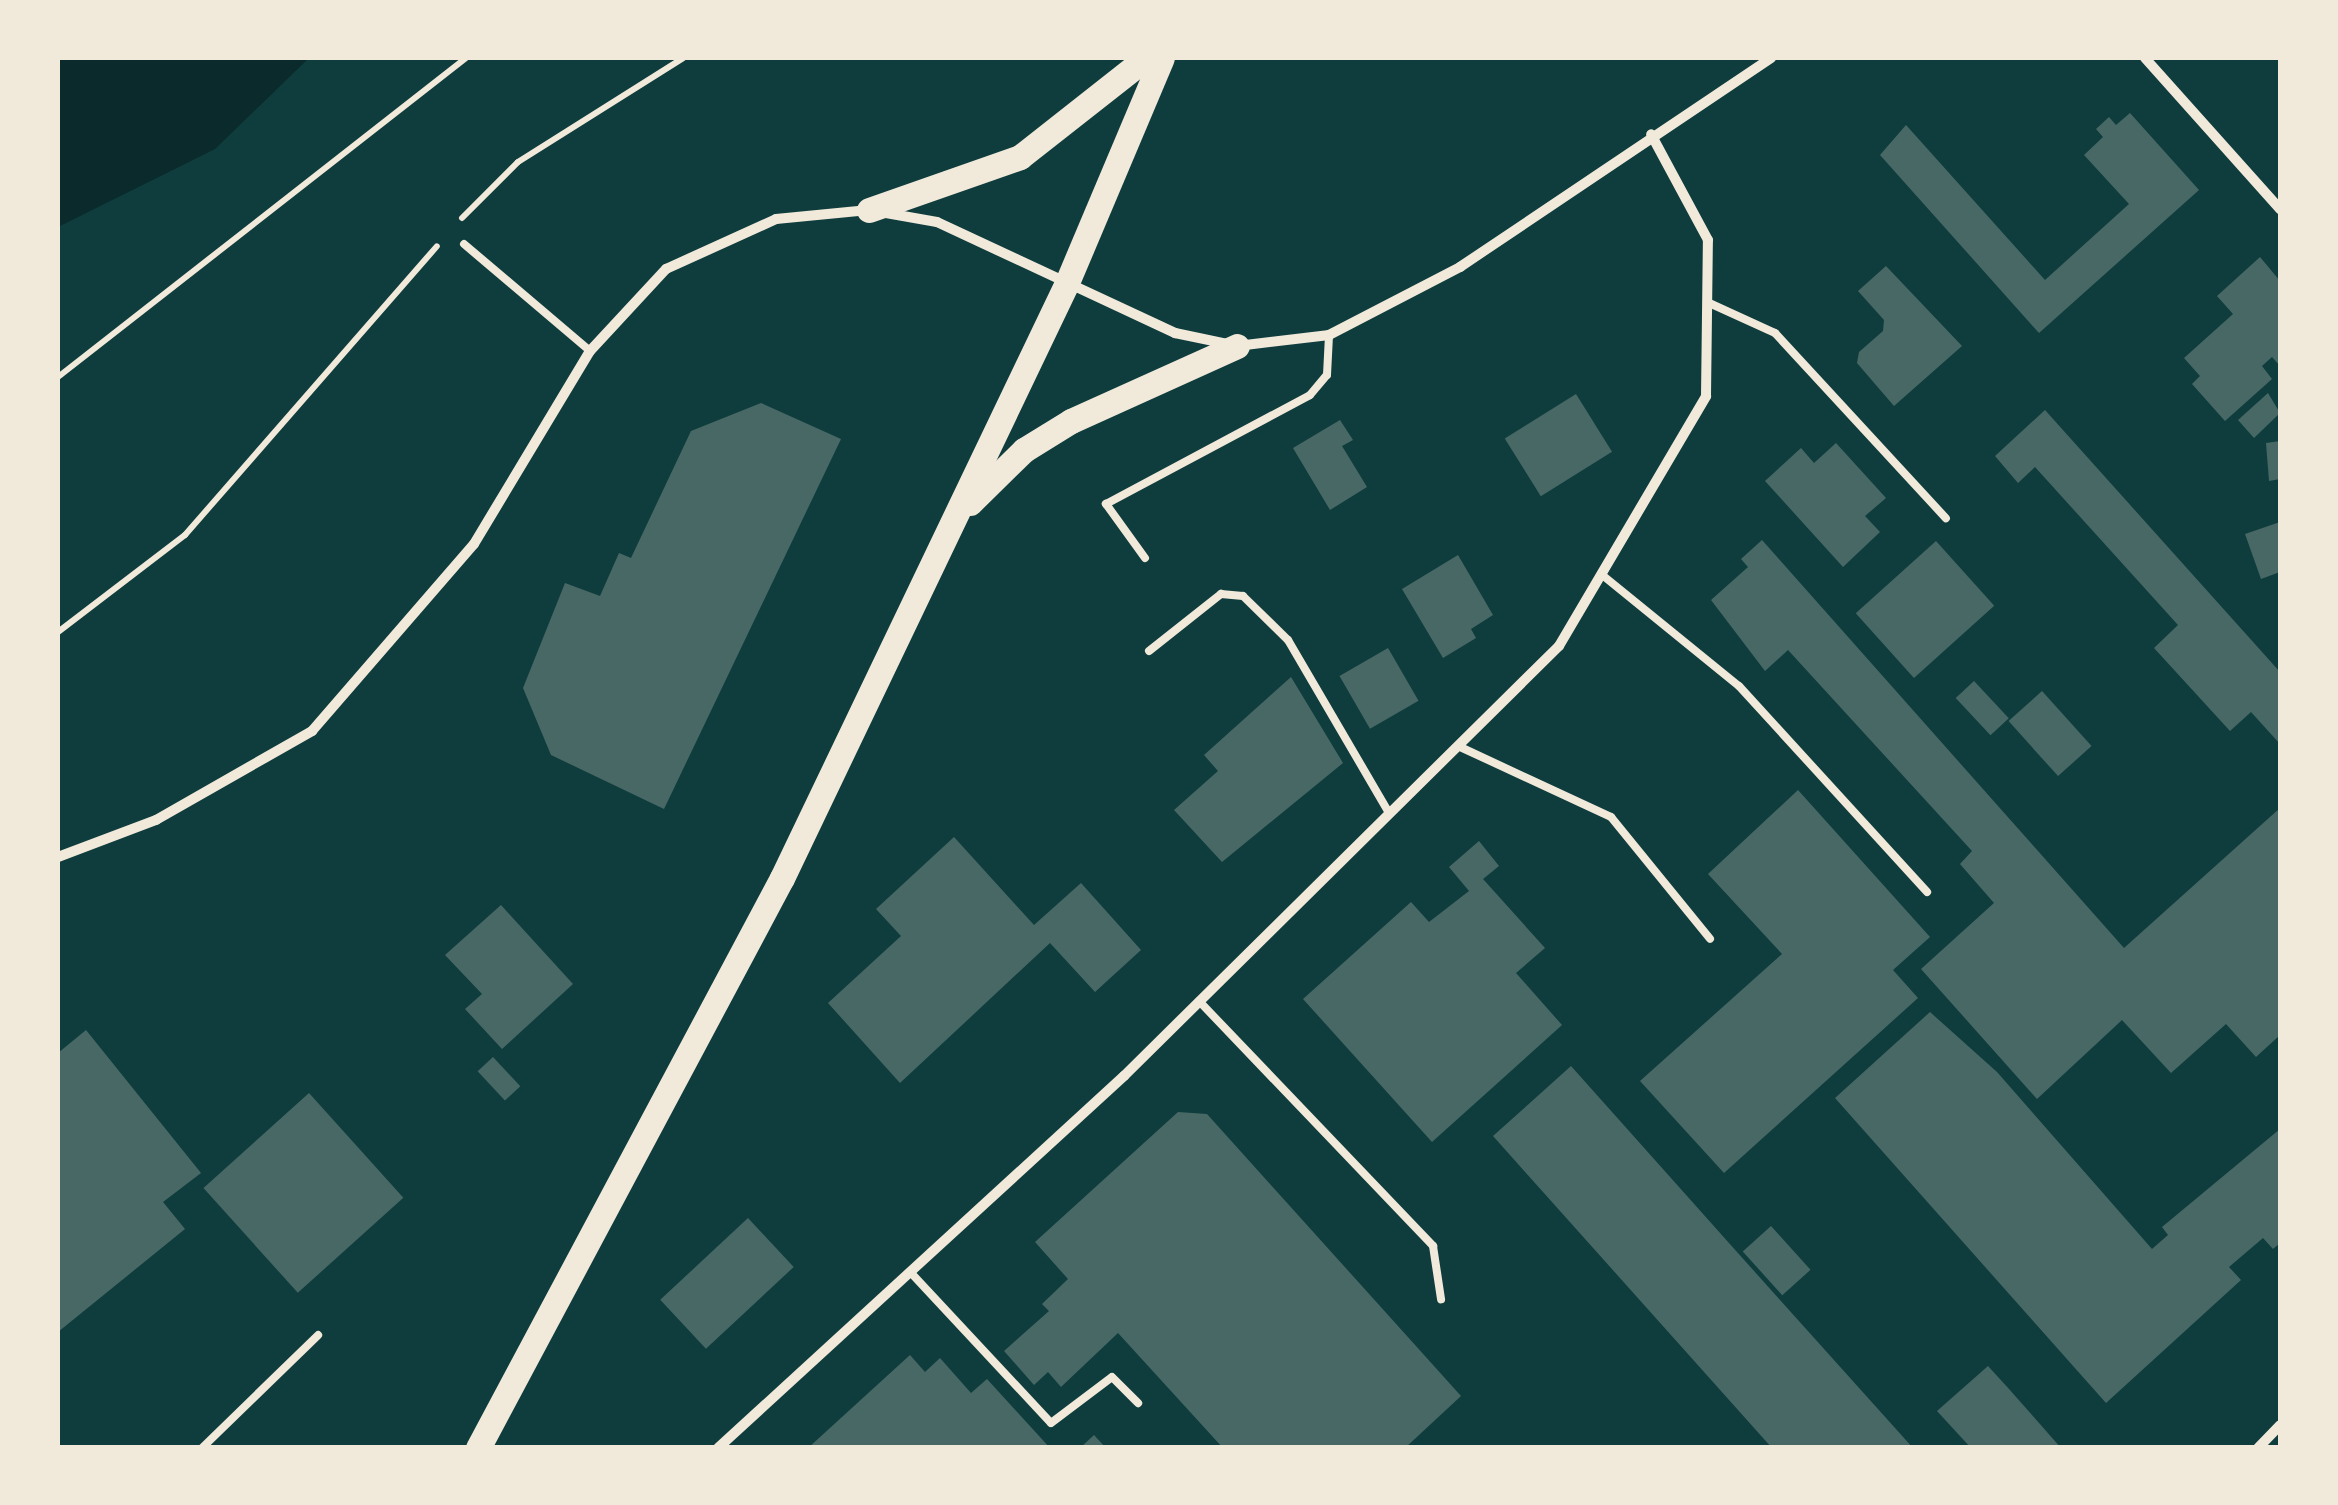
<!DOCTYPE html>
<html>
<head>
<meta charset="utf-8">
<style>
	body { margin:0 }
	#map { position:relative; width:2338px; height:1505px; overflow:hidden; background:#0f3d3e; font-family:Arial,sans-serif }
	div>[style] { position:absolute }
	.water>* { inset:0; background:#0a2a2b }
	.building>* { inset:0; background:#486865; transform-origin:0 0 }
	.path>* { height:6px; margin:-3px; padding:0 3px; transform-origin:3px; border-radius:3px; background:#f1e9da }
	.service>* { height:8px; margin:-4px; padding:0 4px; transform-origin:4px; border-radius:4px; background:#f1e9da }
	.minor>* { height:10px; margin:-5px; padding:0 5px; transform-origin:5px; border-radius:5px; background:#f1e9da }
	.primary>* { height:25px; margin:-12.5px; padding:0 12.5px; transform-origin:12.5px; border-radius:12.5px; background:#f1e9da }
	span { translate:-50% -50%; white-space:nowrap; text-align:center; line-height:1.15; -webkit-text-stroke:9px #f1e9da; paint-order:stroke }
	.frame { position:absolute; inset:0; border:60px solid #f1e9da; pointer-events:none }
</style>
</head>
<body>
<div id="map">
	<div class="water">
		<div style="clip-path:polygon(58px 58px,309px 58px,215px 149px,58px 227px)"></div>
	</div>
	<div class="building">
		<div style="clip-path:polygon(2130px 113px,2199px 190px,2039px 333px,1880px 155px,1906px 125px,2045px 280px,2129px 204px,2084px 155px,2103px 137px,2096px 129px,2109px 117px,2116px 125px)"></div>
		<div style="clip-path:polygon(2260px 257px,2280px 281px,2280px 366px,2272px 357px,2262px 366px,2272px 379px,2225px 421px,2192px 384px,2200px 376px,2184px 358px,2233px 314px,2217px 296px)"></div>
		<div style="clip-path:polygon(1886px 266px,1962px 346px,1894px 406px,1857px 363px,1859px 352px,1883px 331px,1884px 320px,1858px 291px)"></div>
		<div style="clip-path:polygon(2268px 393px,2280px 413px,2254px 438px,2238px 420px)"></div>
		<div style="left:1576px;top:394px;width:68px;height:84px;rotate:58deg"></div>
		<div style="clip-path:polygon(761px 403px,841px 439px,664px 809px,551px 755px,523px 688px,565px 583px,600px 596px,619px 553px,631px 558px,691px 431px)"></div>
		<div style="clip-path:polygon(2045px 410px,2280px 672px,2280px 744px,2251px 712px,2230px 731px,2154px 648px,2178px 625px,2035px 467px,2018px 483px,1995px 456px)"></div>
		<div style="clip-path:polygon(1340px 420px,1353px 440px,1342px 446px,1367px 487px,1330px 510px,1293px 448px)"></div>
		<div style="clip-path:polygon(2280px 441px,2280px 479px,2269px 481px,2266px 443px)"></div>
		<div style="clip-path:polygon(1836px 443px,1886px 498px,1865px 516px,1880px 532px,1843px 567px,1765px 481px,1801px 448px,1814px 463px)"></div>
		<div style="clip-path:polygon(2280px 522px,2280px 572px,2261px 579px,2245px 534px)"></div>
		<div style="clip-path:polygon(1762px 540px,2124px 948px,2280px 808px,2280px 1035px,2256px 1057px,2226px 1024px,2171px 1073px,2122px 1020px,2037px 1099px,1921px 969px,1994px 903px,1960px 864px,1972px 851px,1788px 650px,1765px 671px,1711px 600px,1748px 567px,1741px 559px)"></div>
		<div style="left:1936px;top:541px;width:87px;height:108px;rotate:48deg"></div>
		<div style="clip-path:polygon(1458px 555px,1493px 615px,1471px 629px,1476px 638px,1443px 658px,1402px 589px)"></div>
		<div style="left:1388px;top:648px;width:61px;height:56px;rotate:60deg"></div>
		<div style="clip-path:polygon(1291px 677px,1343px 763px,1222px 862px,1174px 810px,1218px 771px,1204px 755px)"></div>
		<div style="left:1974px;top:681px;width:51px;height:25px;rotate:47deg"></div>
		<div style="left:2042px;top:691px;width:74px;height:45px;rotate:48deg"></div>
		<div style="clip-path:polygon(1798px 790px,1930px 937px,1893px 970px,1918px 998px,1724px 1173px,1640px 1081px,1782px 954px,1708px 874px)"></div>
		<div style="clip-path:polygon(954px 837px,1034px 925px,1081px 883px,1141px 950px,1095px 992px,1050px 943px,900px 1083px,828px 1003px,901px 936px,876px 909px)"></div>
		<div style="clip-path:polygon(1479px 841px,1499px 866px,1483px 879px,1545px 948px,1516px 973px,1562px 1025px,1432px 1142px,1303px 999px,1411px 902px,1429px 922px,1469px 891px,1449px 867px)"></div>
		<div style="clip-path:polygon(501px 905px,573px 984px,502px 1049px,465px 1009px,482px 994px,445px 955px)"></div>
		<div style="clip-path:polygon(1930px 1012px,1997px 1072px,2152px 1249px,2168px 1235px,2162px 1227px,2280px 1129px,2280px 1243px,2273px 1249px,2263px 1238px,2229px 1267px,2241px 1280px,2106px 1403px,1835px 1098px)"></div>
		<div style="clip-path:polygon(86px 1030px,201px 1173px,163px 1202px,185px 1229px,58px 1332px,58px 1053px)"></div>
		<div style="left:493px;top:1057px;width:40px;height:21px;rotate:47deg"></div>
		<div style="clip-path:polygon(1571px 1066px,1737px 1252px,1913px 1448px,1772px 1448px,1493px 1136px)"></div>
		<div style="left:309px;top:1093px;width:141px;height:142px;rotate:48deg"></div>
		<div style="clip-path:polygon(1178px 1112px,1207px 1114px,1461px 1396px,1405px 1448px,1223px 1448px,1118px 1333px,1061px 1387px,1048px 1372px,1034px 1385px,1004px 1351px,1049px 1311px,1042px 1304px,1068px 1279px,1035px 1242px)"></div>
		<div style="left:748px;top:1218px;width:67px;height:120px;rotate:47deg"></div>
		<div style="left:1771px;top:1226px;width:59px;height:38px;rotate:48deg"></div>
		<div style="clip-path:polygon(910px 1355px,925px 1372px,940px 1358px,971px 1393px,987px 1379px,1050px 1448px,808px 1448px)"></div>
		<div style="clip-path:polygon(1988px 1366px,2009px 1389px,2061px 1448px,1971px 1448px,1937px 1411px)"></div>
		<div style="clip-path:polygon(1094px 1435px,1106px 1448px,1080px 1448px)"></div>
	</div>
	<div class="path">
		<div style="left:462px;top:218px;width:79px;rotate:-45deg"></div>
		<div style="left:518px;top:162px;width:195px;rotate:-32.2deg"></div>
		<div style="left:58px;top:377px;width:518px;rotate:-38.02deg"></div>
		<div style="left:58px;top:632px;width:160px;rotate:-37.4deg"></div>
		<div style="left:185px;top:535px;width:383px;rotate:-48.9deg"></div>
	</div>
	<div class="service">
		<div style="left:464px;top:244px;width:165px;rotate:40.3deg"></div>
		<div style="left:1707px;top:302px;width:75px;rotate:24.5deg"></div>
		<div style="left:1775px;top:333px;width:252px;rotate:47.3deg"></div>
		<div style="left:1145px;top:558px;width:67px;rotate:-125.8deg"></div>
		<div style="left:1106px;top:504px;width:231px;rotate:-28.1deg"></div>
		<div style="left:1310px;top:395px;width:26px;rotate:-50deg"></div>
		<div style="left:1327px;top:375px;width:40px;rotate:-87.1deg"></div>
		<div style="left:1601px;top:574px;width:178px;rotate:39.1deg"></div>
		<div style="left:1739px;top:686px;width:279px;rotate:47.6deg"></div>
		<div style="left:1149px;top:651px;width:92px;rotate:-38.4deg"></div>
		<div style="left:1221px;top:594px;width:22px;rotate:5deg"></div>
		<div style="left:1243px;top:596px;width:63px;rotate:44.4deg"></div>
		<div style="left:1288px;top:640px;width:200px;rotate:59.7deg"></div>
		<div style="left:1458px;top:746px;width:169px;rotate:24.9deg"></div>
		<div style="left:1611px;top:817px;width:157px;rotate:50.9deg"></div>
		<div style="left:1199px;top:1001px;width:339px;rotate:46.3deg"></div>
		<div style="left:1433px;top:1246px;width:54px;rotate:81.4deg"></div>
		<div style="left:913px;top:1275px;width:202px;rotate:47deg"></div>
		<div style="left:1051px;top:1423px;width:76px;rotate:-37deg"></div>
		<div style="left:1112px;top:1377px;width:37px;rotate:45deg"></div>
		<div style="left:202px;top:1448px;width:162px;rotate:-44.2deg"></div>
	</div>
	<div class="minor">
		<div style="left:2145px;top:58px;width:203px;rotate:48.2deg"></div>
		<div style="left:58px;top:857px;width:105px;rotate:-20.7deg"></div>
		<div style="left:156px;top:820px;width:180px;rotate:-29.7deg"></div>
		<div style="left:312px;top:731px;width:247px;rotate:-49.1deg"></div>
		<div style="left:474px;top:544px;width:225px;rotate:-59deg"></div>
		<div style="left:590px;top:351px;width:112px;rotate:-47.2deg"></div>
		<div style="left:666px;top:269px;width:121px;rotate:-24.4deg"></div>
		<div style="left:776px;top:219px;width:93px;rotate:-5.5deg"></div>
		<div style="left:869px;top:210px;width:69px;rotate:10deg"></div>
		<div style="left:937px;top:222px;width:263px;rotate:25deg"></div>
		<div style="left:1175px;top:333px;width:63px;rotate:11.8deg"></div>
		<div style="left:1237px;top:346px;width:93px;rotate:-6.8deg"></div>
		<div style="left:1329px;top:335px;width:148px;rotate:-27.4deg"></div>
		<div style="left:1460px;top:267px;width:375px;rotate:-33.9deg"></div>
		<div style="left:718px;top:1448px;width:551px;rotate:-42.5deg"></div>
		<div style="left:1124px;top:1076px;width:612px;rotate:-44.67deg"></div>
		<div style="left:1559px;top:646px;width:290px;rotate:-59.5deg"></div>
		<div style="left:1706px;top:396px;width:156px;rotate:-89.3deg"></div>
		<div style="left:1708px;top:240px;width:120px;rotate:-118.3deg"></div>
		<div style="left:2258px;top:1448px;width:32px;rotate:-46deg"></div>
	</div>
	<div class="primary">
		<div style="left:869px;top:210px;width:160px;rotate:-19.3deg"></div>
		<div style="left:1020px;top:157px;width:160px;rotate:-38.2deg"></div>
		<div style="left:970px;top:503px;width:76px;rotate:-44.5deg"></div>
		<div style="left:1024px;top:450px;width:55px;rotate:-31.7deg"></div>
		<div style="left:1071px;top:421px;width:182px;rotate:-24.3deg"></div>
		<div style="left:478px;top:1448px;width:646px;rotate:-61.93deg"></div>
		<div style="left:782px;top:878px;width:657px;rotate:-64.41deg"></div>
		<div style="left:1066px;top:285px;width:246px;rotate:-67.1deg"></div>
	</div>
	<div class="frame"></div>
</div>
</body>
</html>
